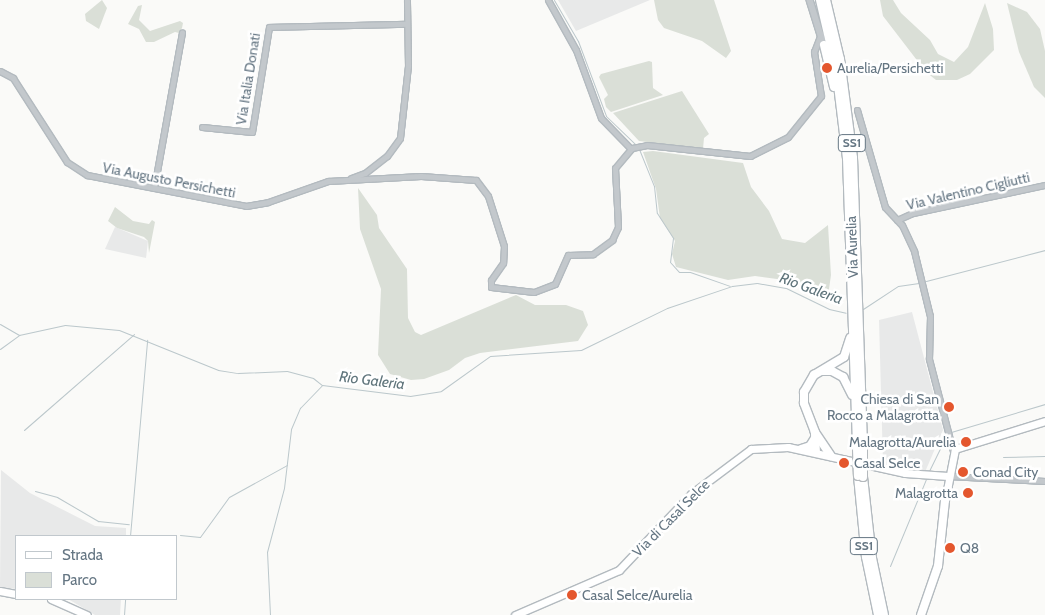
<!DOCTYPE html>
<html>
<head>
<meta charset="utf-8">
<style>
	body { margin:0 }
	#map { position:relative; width:1045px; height:615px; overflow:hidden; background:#fafaf8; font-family:Cabin,sans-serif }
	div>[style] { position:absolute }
	.built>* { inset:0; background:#e8e9e9 }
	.green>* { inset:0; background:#dadfd7 }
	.stream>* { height:1px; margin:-0.5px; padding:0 0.5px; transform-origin:0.5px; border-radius:0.5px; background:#bbc7cb }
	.roads { filter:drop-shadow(1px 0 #b3babf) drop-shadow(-1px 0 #b3babf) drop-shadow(0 1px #b3babf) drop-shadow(0 -1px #b3babf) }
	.minor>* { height:5px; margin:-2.5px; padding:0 2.5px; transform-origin:2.5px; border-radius:2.5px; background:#c3c8cc }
	.tertiary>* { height:5.5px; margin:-2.75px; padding:0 2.75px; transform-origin:2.75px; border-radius:2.75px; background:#c3c8cc }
	.secondary>* { height:7px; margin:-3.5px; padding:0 3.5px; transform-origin:3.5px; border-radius:3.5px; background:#fff }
	.trunk>* { height:8px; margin:-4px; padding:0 4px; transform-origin:4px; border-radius:4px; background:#fff }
	.bridges { filter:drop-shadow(1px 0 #b4b9bd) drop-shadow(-1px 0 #b4b9bd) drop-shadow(0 1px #b4b9bd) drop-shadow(0 -1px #b4b9bd) }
	.trunk-bridge>* { height:8px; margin:-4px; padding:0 4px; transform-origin:4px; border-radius:4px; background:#fff }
	.dots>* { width:14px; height:14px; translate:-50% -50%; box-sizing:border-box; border:2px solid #fff; border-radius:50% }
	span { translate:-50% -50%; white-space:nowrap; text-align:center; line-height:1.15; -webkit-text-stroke:5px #fff; paint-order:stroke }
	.shield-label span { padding:1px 4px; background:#fff; border:1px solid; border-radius:4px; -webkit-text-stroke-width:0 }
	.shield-label { font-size:12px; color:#657683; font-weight:700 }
	.poi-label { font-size:14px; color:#657683 }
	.left { translate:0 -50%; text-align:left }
	.right { translate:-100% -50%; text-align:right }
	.street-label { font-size:14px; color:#657683 }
	.water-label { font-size:15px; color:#60757c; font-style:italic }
	.legend { position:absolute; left:15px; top:535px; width:162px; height:65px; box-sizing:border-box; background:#fff; border:1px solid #c1c8cd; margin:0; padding:6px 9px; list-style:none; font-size:15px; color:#657683 }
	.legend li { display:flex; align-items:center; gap:10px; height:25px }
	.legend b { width:25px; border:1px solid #c1c8cd }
</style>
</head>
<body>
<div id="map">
	<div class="built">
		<div style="clip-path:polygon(558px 0,650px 0,576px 31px)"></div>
		<div style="clip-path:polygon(115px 227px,148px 241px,146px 258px,105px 249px)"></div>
		<div style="clip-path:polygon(912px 312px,943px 430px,925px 472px,883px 464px,879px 320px)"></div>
		<div style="clip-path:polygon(1px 470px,30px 493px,95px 526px,126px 528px,126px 536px,16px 536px,16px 589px,0 587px)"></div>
		<div style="clip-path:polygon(68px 599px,121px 599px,120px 615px,95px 615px)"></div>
	</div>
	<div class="green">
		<div style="clip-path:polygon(102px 0,107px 8px,99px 29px,86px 21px,85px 14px)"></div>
		<div style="clip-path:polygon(654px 0,714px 0,731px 51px,726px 58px,702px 41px,664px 28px,658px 20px)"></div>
		<div style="clip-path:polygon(880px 0,893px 0,901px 13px,930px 40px,938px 54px,954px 62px,968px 47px,985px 3px,993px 29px,994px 50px,970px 74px,957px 80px,936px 80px,926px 72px,883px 16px)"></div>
		<div style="clip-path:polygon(1007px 3px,1027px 12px,1040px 29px,1045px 51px,1045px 98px,1034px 87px,1019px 52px)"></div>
		<div style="clip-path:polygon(142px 5px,139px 20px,150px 31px,180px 21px,183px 23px,182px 28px,179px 33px,175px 32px,154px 42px,146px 42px,139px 29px,128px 24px,138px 6px)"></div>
		<div style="clip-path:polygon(649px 61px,652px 62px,653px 88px,663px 95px,611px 112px,606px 107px,604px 99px,608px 95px,599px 77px,601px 74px)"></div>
		<div style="clip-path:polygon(682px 91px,709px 134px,704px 138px,703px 149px,639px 141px,613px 113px)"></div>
		<div style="clip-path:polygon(653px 151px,743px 163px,751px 187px,769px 211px,782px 239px,805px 243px,828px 225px,831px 275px,828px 296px,777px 279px,755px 276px,728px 280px,676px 267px,672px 254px,675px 241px,660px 218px,656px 189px,643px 152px)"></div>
		<div style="clip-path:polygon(358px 188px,377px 215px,379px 228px,407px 269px,408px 318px,415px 332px,421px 335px,516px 295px,535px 305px,566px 305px,583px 311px,588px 325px,578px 341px,480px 353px,465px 358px,449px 370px,424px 379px,411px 380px,390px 374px,378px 355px,381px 289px,360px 229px)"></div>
		<div style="clip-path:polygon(115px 207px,133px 221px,149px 224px,152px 220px,155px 222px,149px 253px,148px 241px,144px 237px,117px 228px,108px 221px)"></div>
	</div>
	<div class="stream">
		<div style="left:554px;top:0;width:48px;rotate:59.7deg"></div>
		<div style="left:578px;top:41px;width:80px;rotate:69.5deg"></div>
		<div style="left:606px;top:116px;width:42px;rotate:44deg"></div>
		<div style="left:639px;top:149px;width:40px;rotate:68deg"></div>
		<div style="left:654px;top:186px;width:27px;rotate:84deg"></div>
		<div style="left:657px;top:213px;width:30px;rotate:57deg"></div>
		<div style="left:673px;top:238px;width:24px;rotate:97deg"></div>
		<div style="left:670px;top:262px;width:13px;rotate:48deg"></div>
		<div style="left:679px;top:272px;width:11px"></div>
		<div style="left:690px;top:272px;width:42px;rotate:19.3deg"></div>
		<div style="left:926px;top:281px;width:123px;rotate:-14.6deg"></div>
		<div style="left:863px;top:309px;width:42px;rotate:-33.3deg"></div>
		<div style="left:898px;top:286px;width:21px;rotate:-8deg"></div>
		<div style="left:0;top:324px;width:22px;rotate:30deg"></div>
		<div style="left:19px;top:335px;width:47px;rotate:-12.3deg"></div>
		<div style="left:65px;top:325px;width:54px;rotate:5.3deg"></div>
		<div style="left:119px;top:330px;width:107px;rotate:22deg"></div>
		<div style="left:218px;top:370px;width:20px;rotate:9deg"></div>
		<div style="left:238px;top:373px;width:49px;rotate:-2.3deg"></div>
		<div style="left:287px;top:371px;width:27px;rotate:15deg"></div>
		<div style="left:313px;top:378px;width:11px;rotate:38deg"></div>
		<div style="left:322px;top:385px;width:89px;rotate:7.1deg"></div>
		<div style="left:410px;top:396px;width:31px;rotate:-9deg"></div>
		<div style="left:441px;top:391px;width:60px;rotate:-35.5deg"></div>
		<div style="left:490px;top:356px;width:91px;rotate:-3.8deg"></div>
		<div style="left:581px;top:350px;width:96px;rotate:-26deg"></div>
		<div style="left:667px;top:308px;width:69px;rotate:-18.7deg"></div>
		<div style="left:732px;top:286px;width:25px;rotate:-7deg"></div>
		<div style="left:757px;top:283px;width:29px;rotate:10deg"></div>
		<div style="left:786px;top:288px;width:48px;rotate:26deg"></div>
		<div style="left:829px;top:309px;width:17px;rotate:13deg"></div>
		<div style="left:0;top:349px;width:24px;rotate:-36deg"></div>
		<div style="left:24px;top:430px;width:146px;rotate:-41.1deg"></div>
		<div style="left:951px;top:432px;width:98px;rotate:-16.6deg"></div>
		<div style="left:1003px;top:457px;width:42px;rotate:-1.4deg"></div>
		<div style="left:929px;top:471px;width:39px;rotate:-64deg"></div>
		<div style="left:35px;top:491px;width:23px;rotate:15deg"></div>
		<div style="left:57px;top:497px;width:48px;rotate:30.3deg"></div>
		<div style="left:98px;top:521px;width:31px;rotate:6deg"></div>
		<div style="left:180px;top:535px;width:20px;rotate:6deg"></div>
		<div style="left:200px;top:537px;width:49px;rotate:-54.1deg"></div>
		<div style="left:229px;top:497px;width:66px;rotate:-28.9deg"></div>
		<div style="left:130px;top:536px;width:197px;rotate:-85deg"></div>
		<div style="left:890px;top:566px;width:94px;rotate:-67.5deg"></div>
		<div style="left:124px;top:615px;width:16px;rotate:-86deg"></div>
		<div style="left:270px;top:615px;width:63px;rotate:-92.7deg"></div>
		<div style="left:267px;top:552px;width:66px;rotate:-75.1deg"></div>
		<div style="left:284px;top:488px;width:59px;rotate:-83.2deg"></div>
		<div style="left:291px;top:429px;width:23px;rotate:-67deg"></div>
		<div style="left:300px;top:408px;width:32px;rotate:-46deg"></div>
	</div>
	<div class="roads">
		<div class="minor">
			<div style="left:548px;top:0;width:57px;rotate:60.8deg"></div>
			<div style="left:576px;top:50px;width:72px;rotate:69.8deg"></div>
			<div style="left:601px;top:118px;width:43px;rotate:45.9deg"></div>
			<div style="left:0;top:71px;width:15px;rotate:28deg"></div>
			<div style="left:13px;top:78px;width:100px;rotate:57.3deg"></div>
			<div style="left:67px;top:162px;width:24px;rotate:33deg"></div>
			<div style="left:87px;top:175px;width:162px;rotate:11deg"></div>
			<div style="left:246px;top:206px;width:22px;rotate:-10deg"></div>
			<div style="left:268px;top:202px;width:64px;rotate:-19.3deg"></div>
			<div style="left:328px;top:181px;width:93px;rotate:-3.1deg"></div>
			<div style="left:421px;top:176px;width:55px;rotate:4.2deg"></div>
			<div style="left:476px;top:180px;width:20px;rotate:53deg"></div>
			<div style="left:488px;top:196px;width:52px;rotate:72.3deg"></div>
			<div style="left:504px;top:246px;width:17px;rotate:93deg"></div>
			<div style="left:503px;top:263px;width:21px;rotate:125deg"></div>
			<div style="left:491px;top:280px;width:7px;rotate:90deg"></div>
			<div style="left:491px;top:287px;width:43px;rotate:6.6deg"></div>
			<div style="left:534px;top:292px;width:22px;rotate:-21deg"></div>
			<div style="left:555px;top:284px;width:32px;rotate:-66deg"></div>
			<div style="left:568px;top:255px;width:25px;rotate:-2deg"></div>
			<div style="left:593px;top:254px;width:24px;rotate:-36deg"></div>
			<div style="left:612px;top:240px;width:14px;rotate:-65deg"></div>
			<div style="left:618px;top:227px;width:59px;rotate:-92.9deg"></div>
			<div style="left:615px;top:168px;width:26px;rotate:-50deg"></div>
			<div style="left:632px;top:148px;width:15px;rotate:-11deg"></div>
			<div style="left:647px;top:145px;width:104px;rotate:6.1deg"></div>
			<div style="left:750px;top:156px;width:42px;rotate:-26.6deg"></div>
			<div style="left:788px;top:137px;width:53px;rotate:-51.2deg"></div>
			<div style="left:821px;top:96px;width:45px;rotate:-99deg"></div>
			<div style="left:814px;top:52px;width:19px;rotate:-69deg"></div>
			<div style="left:857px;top:110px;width:101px;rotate:73.9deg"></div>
			<div style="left:885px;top:207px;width:25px;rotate:47deg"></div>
			<div style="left:902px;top:225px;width:29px;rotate:65deg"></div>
			<div style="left:914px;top:251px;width:67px;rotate:76.2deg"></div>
			<div style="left:930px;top:316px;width:43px;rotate:91.3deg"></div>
			<div style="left:929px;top:359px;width:95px;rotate:75.4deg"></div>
			<div style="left:202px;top:127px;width:50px;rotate:5.7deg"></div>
			<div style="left:252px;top:132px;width:106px;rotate:-80.8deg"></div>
			<div style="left:269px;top:27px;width:136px;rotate:-1.3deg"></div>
			<div style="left:351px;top:178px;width:15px;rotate:-20deg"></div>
			<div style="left:365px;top:173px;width:28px;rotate:-38deg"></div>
			<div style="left:387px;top:156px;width:22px;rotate:-54deg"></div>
			<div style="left:400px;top:138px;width:72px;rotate:-83.7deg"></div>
			<div style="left:408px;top:66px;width:66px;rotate:-90.9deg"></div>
			<div style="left:154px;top:188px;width:158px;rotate:-79.8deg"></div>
			<div style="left:897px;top:220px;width:17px;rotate:-24deg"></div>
			<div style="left:913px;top:213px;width:135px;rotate:-12deg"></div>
			<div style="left:948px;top:476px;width:97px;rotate:3deg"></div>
		</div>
		<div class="tertiary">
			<div style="left:810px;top:0;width:47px;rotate:72.7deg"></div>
		</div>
		<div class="secondary">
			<div style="left:945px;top:500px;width:52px;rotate:-78.9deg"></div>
			<div style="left:955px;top:449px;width:94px;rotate:-17.3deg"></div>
			<div style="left:0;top:591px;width:16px;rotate:11deg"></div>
			<div style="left:51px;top:599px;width:39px;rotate:24deg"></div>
			<div style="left:515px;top:615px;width:113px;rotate:-23.4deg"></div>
			<div style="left:619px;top:570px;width:105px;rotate:-46.5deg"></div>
			<div style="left:691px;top:494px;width:75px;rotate:-36.9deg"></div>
			<div style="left:751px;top:449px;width:37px;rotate:-3deg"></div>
			<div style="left:788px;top:447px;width:120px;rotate:12.5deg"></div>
			<div style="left:905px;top:473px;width:43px;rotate:4deg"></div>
		</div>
		<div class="trunk">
			<div style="left:820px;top:0;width:71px;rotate:76.9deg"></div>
			<div style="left:836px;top:69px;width:90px;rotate:83deg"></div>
			<div style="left:847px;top:158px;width:291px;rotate:88deg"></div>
			<div style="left:826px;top:0;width:61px;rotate:76.7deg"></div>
			<div style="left:840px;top:59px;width:100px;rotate:82.5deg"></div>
			<div style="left:853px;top:158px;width:290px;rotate:88deg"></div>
			<div style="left:824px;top:45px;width:43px;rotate:76.6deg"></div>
			<div style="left:822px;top:371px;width:10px"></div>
			<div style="left:832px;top:371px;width:13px;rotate:29deg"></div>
			<div style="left:843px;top:377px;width:20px;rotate:63deg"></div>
			<div style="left:815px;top:434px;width:18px;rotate:87deg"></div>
			<div style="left:801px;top:449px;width:9px;rotate:-18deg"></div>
			<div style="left:810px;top:446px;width:9px;rotate:-58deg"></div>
			<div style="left:831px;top:456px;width:29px;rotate:-124deg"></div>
			<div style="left:815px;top:432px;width:31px;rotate:-111deg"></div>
			<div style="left:804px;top:403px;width:11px;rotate:-90deg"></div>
			<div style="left:804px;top:392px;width:20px;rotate:-60deg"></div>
			<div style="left:814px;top:375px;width:35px;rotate:-31deg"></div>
			<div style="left:844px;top:357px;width:20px;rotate:-72deg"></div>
			<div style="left:858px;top:476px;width:81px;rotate:84.4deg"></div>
			<div style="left:866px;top:557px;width:59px;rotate:78.3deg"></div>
			<div style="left:863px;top:477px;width:81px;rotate:83.7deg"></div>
			<div style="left:872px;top:558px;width:58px;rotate:78.1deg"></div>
			<div style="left:921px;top:615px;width:52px;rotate:-70.9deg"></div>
			<div style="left:938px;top:566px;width:66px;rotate:-83.9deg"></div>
		</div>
	</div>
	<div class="bridges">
		<div class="trunk-bridge">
			<div style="left:863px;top:448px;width:29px;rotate:90deg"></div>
			<div style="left:857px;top:449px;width:27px;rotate:88deg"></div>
		</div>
	</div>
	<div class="dots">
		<div style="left:827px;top:68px;background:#e4572e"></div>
		<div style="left:949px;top:407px;background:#e4572e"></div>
		<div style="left:966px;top:442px;background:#e4572e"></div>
		<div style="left:844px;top:463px;background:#e4572e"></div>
		<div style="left:963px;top:472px;background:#e4572e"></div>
		<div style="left:968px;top:493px;background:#e4572e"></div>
		<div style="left:950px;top:548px;background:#e4572e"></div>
		<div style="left:572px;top:595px;background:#e4572e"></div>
	</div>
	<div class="shield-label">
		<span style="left:852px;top:143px">SS1</span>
		<span style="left:864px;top:546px">SS1</span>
	</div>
	<div class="poi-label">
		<span class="left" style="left:837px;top:68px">Aurelia/Persichetti</span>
		<span class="right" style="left:939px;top:407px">Chiesa di San<br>Rocco a Malagrotta</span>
		<span class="right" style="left:956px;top:442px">Malagrotta/Aurelia</span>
		<span class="left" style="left:854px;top:463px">Casal Selce</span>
		<span class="left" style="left:973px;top:472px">Conad City</span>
		<span class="right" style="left:958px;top:493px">Malagrotta</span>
		<span class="left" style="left:960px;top:548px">Q8</span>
		<span class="left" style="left:582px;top:595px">Casal Selce/Aurelia</span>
	</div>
	<div class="street-label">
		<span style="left:248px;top:79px;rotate:-81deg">Via Italia Donati</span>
		<span style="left:169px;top:180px;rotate:11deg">Via Augusto Persichetti</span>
		<span style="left:968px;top:191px;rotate:-13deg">Via Valentino Cigliutti</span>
		<span style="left:852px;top:247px;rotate:-92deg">Via Aurelia</span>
		<span style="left:671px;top:518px;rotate:-45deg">Via di Casal Selce</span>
	</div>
	<div class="water-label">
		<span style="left:811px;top:289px;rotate:20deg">Rio Galeria</span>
		<span style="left:372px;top:381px;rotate:7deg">Rio Galeria</span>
	</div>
	<ul class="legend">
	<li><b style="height:6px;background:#fff"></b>Strada</li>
	<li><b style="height:14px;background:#dadfd7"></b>Parco</li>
	</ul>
</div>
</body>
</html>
